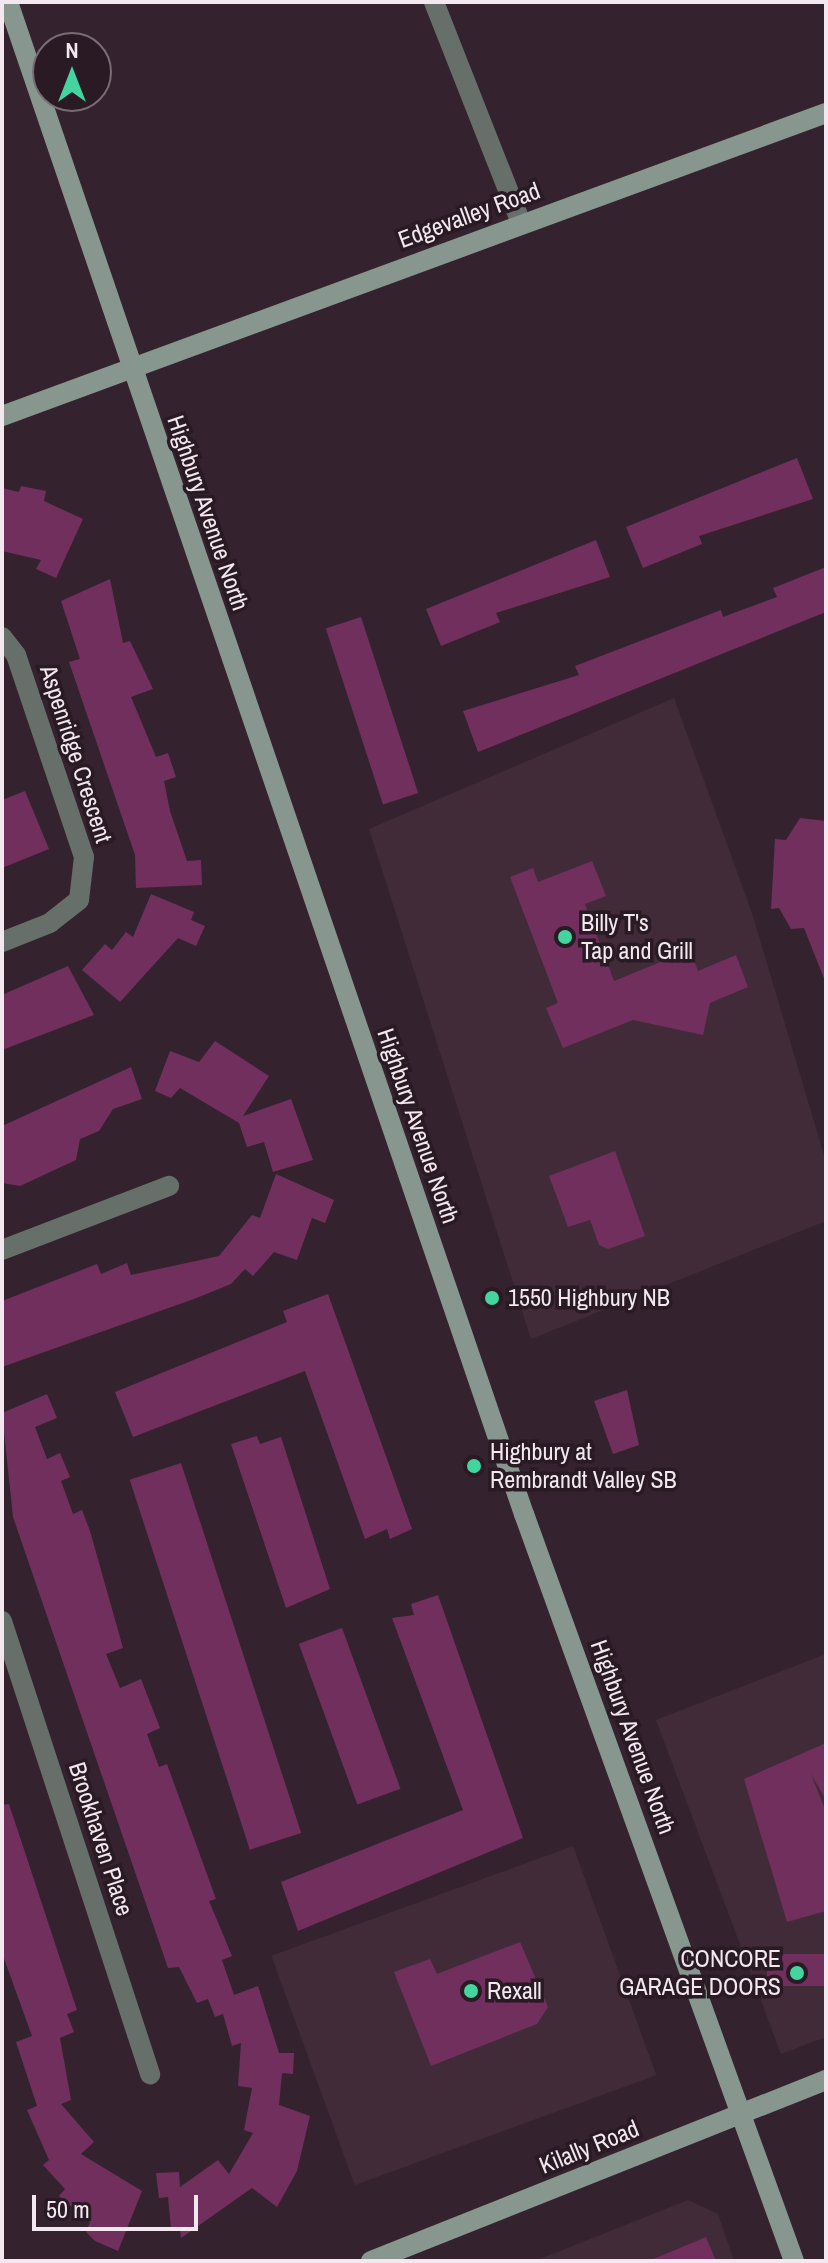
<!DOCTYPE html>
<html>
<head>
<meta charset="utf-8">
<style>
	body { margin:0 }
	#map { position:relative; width:828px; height:2263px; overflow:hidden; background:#34232e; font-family:"Archivo Narrow",sans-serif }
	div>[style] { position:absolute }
	.built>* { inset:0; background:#412b39; transform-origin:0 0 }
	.building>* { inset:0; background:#702f5d; transform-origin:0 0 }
	.street>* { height:20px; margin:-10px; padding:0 10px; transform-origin:10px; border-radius:10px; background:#666f6a }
	.secondary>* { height:20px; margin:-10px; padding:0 10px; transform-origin:10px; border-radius:10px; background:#87978f }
	.dots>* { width:22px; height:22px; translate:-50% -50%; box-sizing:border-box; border:4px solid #291a24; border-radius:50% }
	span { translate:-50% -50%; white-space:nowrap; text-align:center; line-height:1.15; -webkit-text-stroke:7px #291a24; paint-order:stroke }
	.street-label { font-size:24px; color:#f3e8ef }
	.poi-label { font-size:24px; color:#f3e8ef }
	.left { translate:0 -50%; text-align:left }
	.right { translate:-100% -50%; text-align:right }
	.frame { position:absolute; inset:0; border:4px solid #f3e8ef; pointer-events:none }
	.north { position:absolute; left:32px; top:32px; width:80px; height:80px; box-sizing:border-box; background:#291a24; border:2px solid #7a6c75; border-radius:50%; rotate:0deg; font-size:22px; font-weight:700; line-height:32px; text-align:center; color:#f3e8ef }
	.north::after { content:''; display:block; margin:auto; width:28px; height:36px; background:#43d4a0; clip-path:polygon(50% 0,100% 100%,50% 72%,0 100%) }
	.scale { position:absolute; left:32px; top:2195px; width:166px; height:36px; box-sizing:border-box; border:4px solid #f3e8ef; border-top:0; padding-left:10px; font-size:24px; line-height:28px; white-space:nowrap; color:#f3e8ef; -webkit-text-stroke:6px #291a24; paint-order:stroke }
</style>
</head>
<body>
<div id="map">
	<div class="built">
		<div style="clip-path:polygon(674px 698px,752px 913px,826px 1162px,826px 1221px,531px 1339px,369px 829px)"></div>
		<div style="clip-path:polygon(826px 1654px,826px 2037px,781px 2054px,656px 1720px)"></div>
		<div style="left:573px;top:1846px;width:244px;height:321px;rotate:70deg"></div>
		<div style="clip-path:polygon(688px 2200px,718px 2214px,734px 2261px,535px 2261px)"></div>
	</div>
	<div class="building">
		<div style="clip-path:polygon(797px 458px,813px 499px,699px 536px,702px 544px,643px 568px,626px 527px)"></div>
		<div style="clip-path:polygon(21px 486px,46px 491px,44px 501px,83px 519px,56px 578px,36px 569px,41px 560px,2px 551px,2px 488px,19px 492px)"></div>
		<div style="clip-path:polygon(596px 540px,610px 577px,496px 613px,500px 622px,441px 646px,426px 609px)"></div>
		<div style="clip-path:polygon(826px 567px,826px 612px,478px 752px,463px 711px,579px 675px,575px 666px,721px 610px,723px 617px,777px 597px,773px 588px)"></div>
		<div style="clip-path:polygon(110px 579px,123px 643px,130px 641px,153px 689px,131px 697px,156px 757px,168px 753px,176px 777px,164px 781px,170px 811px,187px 861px,201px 860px,202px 885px,136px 888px,135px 855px,69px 662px,80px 659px,61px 601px)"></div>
		<div style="left:361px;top:617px;width:185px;height:37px;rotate:72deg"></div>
		<div style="clip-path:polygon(25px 791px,49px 849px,2px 868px,2px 800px)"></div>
		<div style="clip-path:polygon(800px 818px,826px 821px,825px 981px,804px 928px,791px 929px,779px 908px,771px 909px,775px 839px,786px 840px)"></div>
		<div style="clip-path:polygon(592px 861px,606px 896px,585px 904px,614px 981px,690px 950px,698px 971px,736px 955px,748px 987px,710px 1003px,703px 1035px,633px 1020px,563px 1048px,546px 1008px,558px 1003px,510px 877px,533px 868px,538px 882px)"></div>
		<div style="clip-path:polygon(151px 894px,194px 912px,191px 920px,205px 926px,196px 946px,178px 938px,120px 1002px,82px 970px,105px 944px,112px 950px,126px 932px,133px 937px)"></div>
		<div style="clip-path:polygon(68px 966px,94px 1015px,2px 1050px,2px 995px)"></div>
		<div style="clip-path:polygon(215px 1041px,269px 1076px,243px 1116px,291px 1099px,313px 1160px,273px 1172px,264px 1142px,247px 1147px,239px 1123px,180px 1088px,171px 1098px,155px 1091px,170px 1051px,199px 1062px)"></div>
		<div style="clip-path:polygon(131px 1067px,142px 1099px,113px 1109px,99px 1131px,80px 1139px,76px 1160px,20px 1186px,2px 1183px,2px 1126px)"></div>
		<div style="clip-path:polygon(615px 1151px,645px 1236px,608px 1249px,599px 1245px,590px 1220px,568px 1227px,549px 1176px)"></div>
		<div style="clip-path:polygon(276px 1174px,334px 1200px,325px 1223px,312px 1218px,297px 1260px,274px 1252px,253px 1276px,245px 1269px,231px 1284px,194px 1299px,2px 1367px,2px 1301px,97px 1264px,101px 1274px,127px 1263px,131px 1275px,219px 1256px,252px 1215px,260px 1218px)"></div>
		<div style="clip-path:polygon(328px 1294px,412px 1529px,390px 1539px,387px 1529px,365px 1539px,305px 1371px,133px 1437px,115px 1392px,287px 1322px,283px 1311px)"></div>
		<div style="clip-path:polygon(627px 1390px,639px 1445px,613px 1454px,594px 1401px)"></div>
		<div style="clip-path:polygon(47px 1394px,57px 1418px,35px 1427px,47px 1459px,60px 1453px,70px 1477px,61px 1481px,73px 1514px,82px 1510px,90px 1531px,123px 1648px,106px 1654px,120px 1688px,141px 1679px,160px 1728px,147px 1734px,159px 1767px,167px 1764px,216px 1899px,209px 1901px,232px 1956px,222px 1960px,234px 1995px,258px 1986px,279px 2053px,294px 2053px,293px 2074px,282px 2073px,279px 2105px,310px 2116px,297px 2171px,277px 2207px,252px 2188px,181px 2238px,180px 2229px,171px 2229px,168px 2197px,159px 2198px,156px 2173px,179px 2172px,180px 2187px,218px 2160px,229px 2174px,253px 2133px,244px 2130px,252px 2088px,238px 2086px,241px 2043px,232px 2046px,223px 2014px,215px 2017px,208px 1999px,197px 2003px,179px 1967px,168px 1968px,13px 1517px,2px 1413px)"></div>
		<div style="clip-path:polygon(257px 1436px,260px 1444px,281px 1437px,330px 1589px,286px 1608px,231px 1444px)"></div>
		<div style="left:181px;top:1463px;width:389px;height:54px;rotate:72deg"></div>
		<div style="clip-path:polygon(438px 1595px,523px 1838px,298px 1931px,281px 1882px,463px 1810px,392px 1618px,414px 1615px,411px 1604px)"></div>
		<div style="left:342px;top:1628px;width:171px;height:46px;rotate:70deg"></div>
		<div style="clip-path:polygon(826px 1743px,826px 1800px,811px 1774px,826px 1812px,826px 1911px,787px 1922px,744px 1779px)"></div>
		<div style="clip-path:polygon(9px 1804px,77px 2010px,67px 2014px,74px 2032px,60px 2038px,71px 2100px,61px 2104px,94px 2142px,81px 2154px,142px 2191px,118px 2251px,95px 2241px,86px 2232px,90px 2222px,59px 2196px,65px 2189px,43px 2165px,49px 2160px,27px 2110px,37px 2106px,16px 2042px,32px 2036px,2px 1953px,2px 1805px)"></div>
		<div style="clip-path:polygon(520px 1942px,548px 2007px,537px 2024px,431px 2066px,394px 1972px,430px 1959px,437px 1974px)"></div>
		<div style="left:826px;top:1954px;width:32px;height:59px;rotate:90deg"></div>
		<div style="clip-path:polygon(706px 2237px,716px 2261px,649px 2261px)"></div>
	</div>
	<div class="street">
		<div style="left:434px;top:2px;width:238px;rotate:68.5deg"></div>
		<div style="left:2px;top:637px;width:23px;rotate:52deg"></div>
		<div style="left:16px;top:655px;width:213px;rotate:71.4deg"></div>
		<div style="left:84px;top:857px;width:43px;rotate:96.6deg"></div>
		<div style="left:79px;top:900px;width:37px;rotate:142deg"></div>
		<div style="left:50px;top:923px;width:52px;rotate:158.4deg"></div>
		<div style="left:2px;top:1250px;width:179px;rotate:-21deg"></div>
		<div style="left:2px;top:1621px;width:477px;rotate:71.9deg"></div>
	</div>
	<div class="secondary">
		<div style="left:8px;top:2px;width:1598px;rotate:71.16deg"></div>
		<div style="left:524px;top:1514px;width:794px;rotate:70.13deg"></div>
		<div style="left:2px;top:416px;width:878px;rotate:-20.19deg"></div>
		<div style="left:371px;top:2261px;width:490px;rotate:-21.7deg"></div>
	</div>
	<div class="dots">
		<div style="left:565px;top:937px;background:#43d4a0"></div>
		<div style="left:492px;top:1298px;background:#43d4a0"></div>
		<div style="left:474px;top:1466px;background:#43d4a0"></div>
		<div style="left:797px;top:1973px;background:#43d4a0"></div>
		<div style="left:471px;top:1991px;background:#43d4a0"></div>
	</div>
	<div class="street-label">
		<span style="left:469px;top:215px;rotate:-20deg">Edgevalley Road</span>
		<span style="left:208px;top:513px;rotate:71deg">Highbury Avenue North</span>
		<span style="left:76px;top:754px;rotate:72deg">Aspenridge Crescent</span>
		<span style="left:418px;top:1126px;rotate:71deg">Highbury Avenue North</span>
		<span style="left:633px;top:1737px;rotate:70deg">Highbury Avenue North</span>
		<span style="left:101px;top:1839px;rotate:72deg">Brookhaven Place</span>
		<span style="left:589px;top:2147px;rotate:-22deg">Kilally Road</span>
	</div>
	<div class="poi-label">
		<span class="left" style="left:581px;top:937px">Billy T's<br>Tap and Grill</span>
		<span class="left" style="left:508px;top:1298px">1550 Highbury NB</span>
		<span class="left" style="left:490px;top:1466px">Highbury at<br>Rembrandt Valley SB</span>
		<span class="right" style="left:781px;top:1973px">CONCORE<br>GARAGE DOORS</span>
		<span class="left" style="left:487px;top:1991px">Rexall</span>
	</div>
	<div class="frame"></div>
	<div class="north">N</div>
	<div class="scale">50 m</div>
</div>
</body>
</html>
